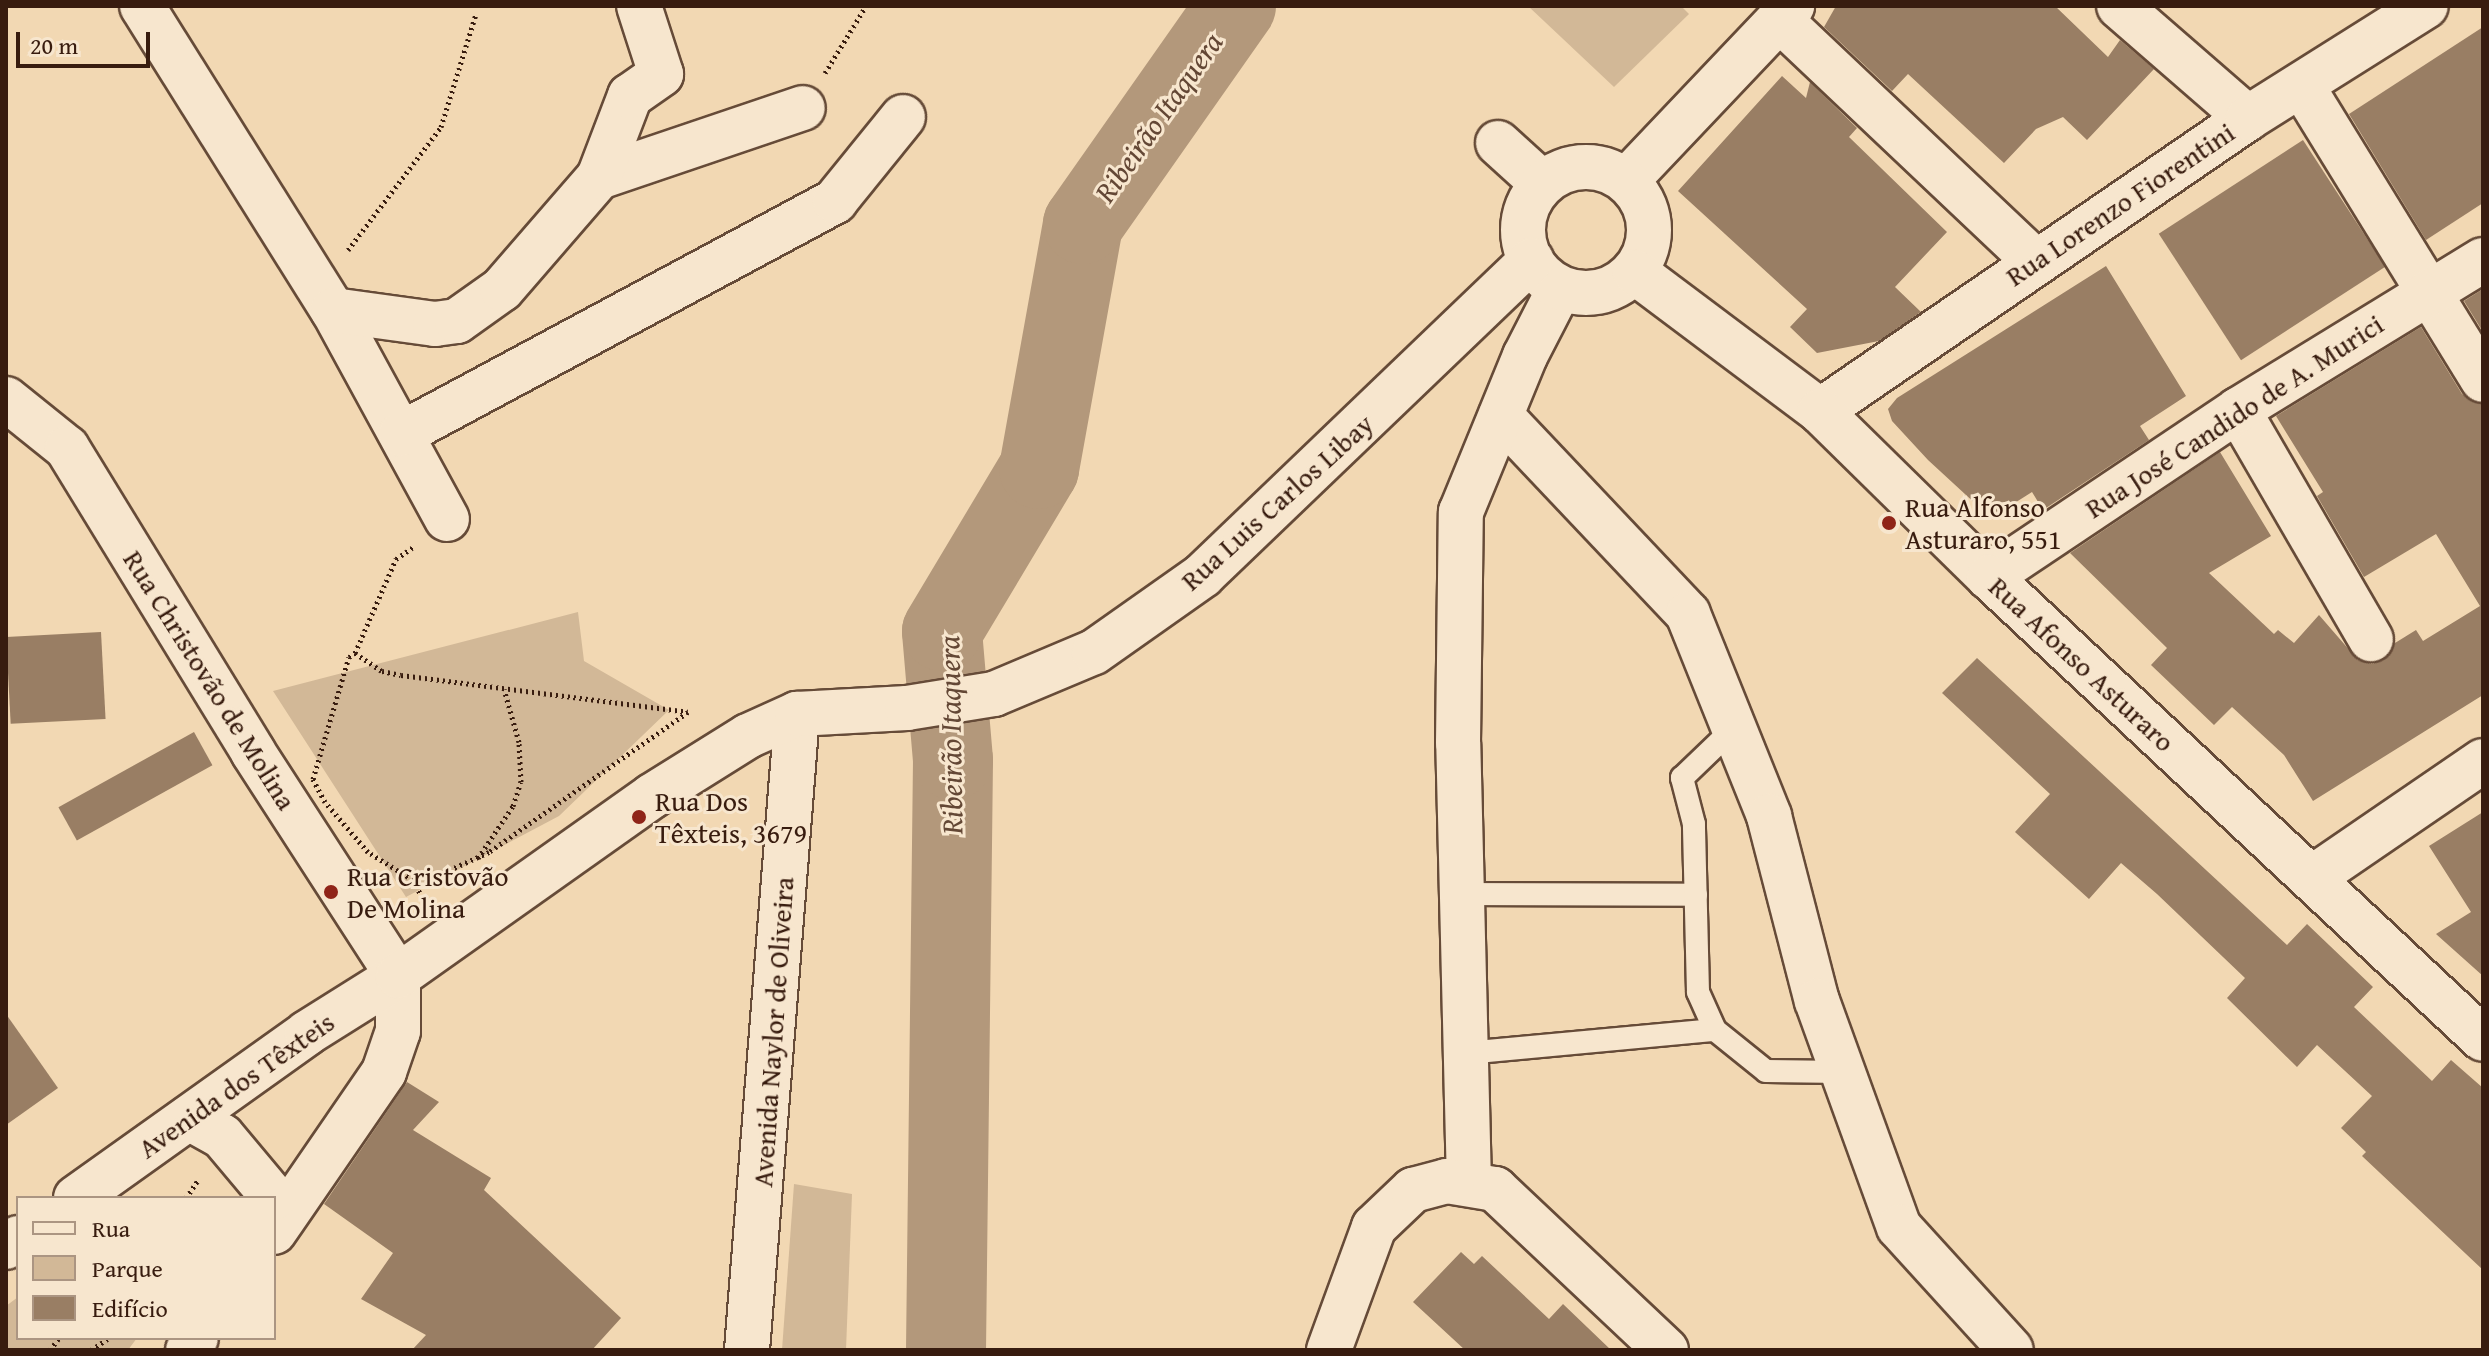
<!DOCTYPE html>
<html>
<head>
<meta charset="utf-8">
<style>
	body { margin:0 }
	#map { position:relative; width:2489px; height:1356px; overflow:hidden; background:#f2d8b3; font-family:"Gentium Book Plus",serif }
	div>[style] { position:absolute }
	.green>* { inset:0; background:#d2b897 }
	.river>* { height:80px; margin:-40px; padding:0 40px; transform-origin:40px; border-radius:40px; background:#b3987b }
	.building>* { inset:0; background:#997e64; transform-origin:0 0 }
	.path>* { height:5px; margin-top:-2.5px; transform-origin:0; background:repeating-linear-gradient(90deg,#381c0f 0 2px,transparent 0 6px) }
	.roads { filter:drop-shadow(2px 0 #664b38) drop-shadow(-2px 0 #664b38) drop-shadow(0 2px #664b38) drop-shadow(0 -2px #664b38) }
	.lane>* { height:22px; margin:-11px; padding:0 11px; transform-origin:11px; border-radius:11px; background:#f7e6ce }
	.street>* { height:44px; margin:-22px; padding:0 22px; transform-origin:22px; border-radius:22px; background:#f7e6ce }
	.secondary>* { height:44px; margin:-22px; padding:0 22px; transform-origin:22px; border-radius:22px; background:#f7e6ce }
	.secondary>.ring { margin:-22px; padding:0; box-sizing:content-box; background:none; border:44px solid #f7e6ce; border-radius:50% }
	.dots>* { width:22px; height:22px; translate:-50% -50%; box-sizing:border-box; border:4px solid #f7e6ce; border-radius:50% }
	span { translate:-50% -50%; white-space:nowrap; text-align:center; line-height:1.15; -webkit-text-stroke:6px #f7e6ce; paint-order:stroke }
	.street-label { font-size:28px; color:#381c0f }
	.poi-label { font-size:28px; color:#381c0f }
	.left { translate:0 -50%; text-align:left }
	.water-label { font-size:30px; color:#634735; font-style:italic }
	.frame { position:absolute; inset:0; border:8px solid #381c0f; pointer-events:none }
	.legend { position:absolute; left:16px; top:1196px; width:260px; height:144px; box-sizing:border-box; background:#f7e6ce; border:2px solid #ab9582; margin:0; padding:10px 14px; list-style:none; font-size:24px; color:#381c0f }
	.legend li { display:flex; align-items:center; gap:16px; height:40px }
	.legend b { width:40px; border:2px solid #ab9582 }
	.scale { position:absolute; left:16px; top:32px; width:134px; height:36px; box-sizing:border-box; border:4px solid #381c0f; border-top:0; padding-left:10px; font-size:24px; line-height:28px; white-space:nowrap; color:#381c0f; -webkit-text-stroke:6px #f7e6ce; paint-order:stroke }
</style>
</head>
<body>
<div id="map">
	<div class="green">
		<div style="clip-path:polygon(1528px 6px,1681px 6px,1689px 14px,1614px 87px)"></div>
		<div style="clip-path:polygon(578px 612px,584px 661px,669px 710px,559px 816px,406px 897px,273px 691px)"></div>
		<div style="clip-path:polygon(794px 1184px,852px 1194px,846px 1350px,782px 1350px)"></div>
		<div style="clip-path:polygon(18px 1297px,18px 1338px,137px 1338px,128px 1350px,6px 1350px,6px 1306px)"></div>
	</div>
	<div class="river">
		<div style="left:946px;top:1350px;width:590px;rotate:-89.32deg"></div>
		<div style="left:953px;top:760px;width:129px;rotate:-94.9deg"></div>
		<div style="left:942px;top:631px;width:189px;rotate:-59.1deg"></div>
		<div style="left:1039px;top:469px;width:249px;rotate:-79.8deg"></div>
		<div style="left:1083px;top:224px;width:266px;rotate:-54.9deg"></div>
	</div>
	<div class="building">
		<div style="clip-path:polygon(1836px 6px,2055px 6px,2108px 57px,2120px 40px,2154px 69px,2087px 140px,2063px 117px,2036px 129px,2004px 163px,1908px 74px,1892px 91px,1824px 27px)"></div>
		<div style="clip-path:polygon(2483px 27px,2483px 203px,2426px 240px,2349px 114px)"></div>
		<div style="clip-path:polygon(1782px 76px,1806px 98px,1810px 82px,1857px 128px,1849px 137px,1947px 232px,1895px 287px,1921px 312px,1879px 341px,1817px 353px,1790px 327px,1807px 309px,1678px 191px)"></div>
		<div style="left:2303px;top:140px;width:151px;height:172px;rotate:57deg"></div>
		<div style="clip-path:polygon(2106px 266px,2186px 396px,2140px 426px,2149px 440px,2043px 510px,2032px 492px,1991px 518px,1928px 460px,1892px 421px,1888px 409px,1897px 398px)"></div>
		<div style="clip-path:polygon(2483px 289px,2483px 332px,2464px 301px)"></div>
		<div style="clip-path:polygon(2421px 327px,2462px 394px,2483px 405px,2483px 695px,2313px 801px,2284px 755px,2232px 707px,2214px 725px,2151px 665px,2167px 648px,2070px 553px,2220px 452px,2271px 536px,2209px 573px,2274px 634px,2278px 630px,2294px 643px,2319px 615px,2358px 660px,2372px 664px,2384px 660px,2395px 643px,2416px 630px,2423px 641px,2480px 606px,2436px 534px,2364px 577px,2317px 496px,2323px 492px,2276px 416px)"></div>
		<div style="left:101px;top:632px;width:87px;height:95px;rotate:87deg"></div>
		<div style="clip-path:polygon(1977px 658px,2287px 945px,2307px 924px,2373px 987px,2354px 1007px,2432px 1081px,2451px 1060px,2483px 1088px,2483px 1270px,2362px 1156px,2366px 1152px,2341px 1128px,2372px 1096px,2317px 1045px,2297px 1067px,2227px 998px,2245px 978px,2157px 894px,2121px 863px,2089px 899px,2015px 832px,2050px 794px,1942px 693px)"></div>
		<div style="left:194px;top:732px;width:38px;height:155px;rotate:61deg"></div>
		<div style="clip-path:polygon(2483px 812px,2483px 976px,2436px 934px,2471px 912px,2429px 846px)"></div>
		<div style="clip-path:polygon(6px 1014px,58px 1088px,6px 1125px)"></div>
		<div style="clip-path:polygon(407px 1082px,439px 1102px,413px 1130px,491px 1178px,484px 1190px,621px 1318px,592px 1350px,412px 1350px,426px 1335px,361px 1299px,393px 1253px,324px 1204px)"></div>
		<div style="clip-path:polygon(1461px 1252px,1474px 1264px,1482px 1256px,1549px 1319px,1563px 1304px,1611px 1350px,1465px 1350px,1413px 1302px)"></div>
	</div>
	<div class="path">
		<div style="left:825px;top:73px;width:79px;rotate:-58.5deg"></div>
		<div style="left:348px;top:250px;width:154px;rotate:-52.9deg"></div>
		<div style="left:441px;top:127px;width:118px;rotate:-72.8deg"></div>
		<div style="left:355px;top:653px;width:32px;rotate:34deg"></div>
		<div style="left:382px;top:671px;width:19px;rotate:12deg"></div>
		<div style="left:401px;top:675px;width:289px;rotate:7.3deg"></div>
		<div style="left:688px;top:712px;width:243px;rotate:144.9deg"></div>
		<div style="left:489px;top:852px;width:51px;rotate:155.5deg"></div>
		<div style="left:443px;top:873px;width:31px;rotate:167deg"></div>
		<div style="left:413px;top:880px;width:53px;rotate:-148.1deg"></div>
		<div style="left:368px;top:852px;width:66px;rotate:-130.7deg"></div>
		<div style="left:325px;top:802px;width:26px;rotate:-118deg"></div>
		<div style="left:313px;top:779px;width:127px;rotate:-73.6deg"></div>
		<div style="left:349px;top:657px;width:7px;rotate:-34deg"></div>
		<div style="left:355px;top:653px;width:103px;rotate:-66.4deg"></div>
		<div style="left:396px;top:559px;width:21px;rotate:-35deg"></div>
		<div style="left:478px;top:858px;width:63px;rotate:-56.1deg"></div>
		<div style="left:513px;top:806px;width:25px;rotate:-72deg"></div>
		<div style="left:521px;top:782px;width:40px;rotate:-92.9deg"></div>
		<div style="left:519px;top:742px;width:55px;rotate:-105.8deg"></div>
		<div style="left:413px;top:880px;width:27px;rotate:62deg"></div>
		<div style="left:186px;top:1198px;width:23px;rotate:-56deg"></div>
		<div style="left:50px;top:1350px;width:15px;rotate:-53deg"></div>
		<div style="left:91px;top:1350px;width:22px;rotate:-34deg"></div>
	</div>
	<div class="roads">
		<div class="lane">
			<div style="left:1462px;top:894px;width:234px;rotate:0.2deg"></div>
			<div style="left:1715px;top:1030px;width:42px;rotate:-114.1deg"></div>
			<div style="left:1698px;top:992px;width:168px;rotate:-91.4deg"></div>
			<div style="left:1694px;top:824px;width:48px;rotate:-104.6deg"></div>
			<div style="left:1682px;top:778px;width:72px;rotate:-43.9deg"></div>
			<div style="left:1466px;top:1053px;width:250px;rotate:-5.3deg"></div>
			<div style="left:1715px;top:1030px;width:65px;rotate:38.8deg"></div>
			<div style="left:1766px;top:1071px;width:77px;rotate:0.7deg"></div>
		</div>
		<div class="street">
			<div style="left:142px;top:6px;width:359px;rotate:57.9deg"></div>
			<div style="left:333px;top:310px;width:238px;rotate:61.4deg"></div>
			<div style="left:2119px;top:6px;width:171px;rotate:41deg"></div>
			<div style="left:1780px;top:20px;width:351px;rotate:43.4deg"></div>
			<div style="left:2302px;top:86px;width:345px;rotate:58.4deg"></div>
			<div style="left:1498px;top:143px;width:59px;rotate:42.3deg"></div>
			<div style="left:599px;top:177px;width:215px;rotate:-18.7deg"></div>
			<div style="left:1627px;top:180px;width:240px;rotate:-46.5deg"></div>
			<div style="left:333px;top:310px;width:103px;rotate:7.8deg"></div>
			<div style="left:435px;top:324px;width:22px;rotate:-8deg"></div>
			<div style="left:457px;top:321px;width:55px;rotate:-35.4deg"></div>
			<div style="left:502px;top:289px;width:148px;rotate:-49.1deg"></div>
			<div style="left:599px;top:177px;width:87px;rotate:-69.1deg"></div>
			<div style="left:630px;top:96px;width:38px;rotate:-35deg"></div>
			<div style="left:661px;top:74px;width:71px;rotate:-107.9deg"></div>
			<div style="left:6px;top:399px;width:78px;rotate:38.8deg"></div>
			<div style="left:67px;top:448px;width:356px;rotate:58.5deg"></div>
			<div style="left:253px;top:752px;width:267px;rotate:57.1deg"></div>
			<div style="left:398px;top:976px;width:55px;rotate:90deg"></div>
			<div style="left:398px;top:1031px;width:43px;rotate:108.9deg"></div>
			<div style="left:384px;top:1072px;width:194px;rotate:124.5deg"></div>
			<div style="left:2238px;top:410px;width:265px;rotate:59.9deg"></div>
			<div style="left:1820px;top:411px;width:519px;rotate:-34.39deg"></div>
			<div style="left:2248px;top:118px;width:210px;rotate:-32.2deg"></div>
			<div style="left:1501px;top:416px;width:272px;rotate:46.6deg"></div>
			<div style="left:1688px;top:614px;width:218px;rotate:68.1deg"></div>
			<div style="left:1769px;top:816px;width:191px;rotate:75.5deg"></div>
			<div style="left:1817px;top:1001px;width:240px;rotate:70.1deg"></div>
			<div style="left:1899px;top:1227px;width:166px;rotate:47.7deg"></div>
			<div style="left:401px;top:434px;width:493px;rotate:-28.2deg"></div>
			<div style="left:835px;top:201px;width:108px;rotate:-51deg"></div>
			<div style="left:1989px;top:577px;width:300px;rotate:-33.8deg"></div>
			<div style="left:2238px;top:410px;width:287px;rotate:-31.5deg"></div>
			<div style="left:2312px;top:878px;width:207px;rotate:-34.4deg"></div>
			<div style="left:1469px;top:1184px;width:441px;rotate:-91.4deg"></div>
			<div style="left:1458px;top:743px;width:231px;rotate:-89.3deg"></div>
			<div style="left:1461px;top:512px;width:169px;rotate:-67.7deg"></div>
			<div style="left:1525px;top:356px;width:76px;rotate:-62.8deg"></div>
			<div style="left:188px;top:1350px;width:14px;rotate:-56deg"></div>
			<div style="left:747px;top:1350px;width:638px;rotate:-85.5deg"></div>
			<div style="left:1329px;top:1350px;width:131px;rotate:-69.9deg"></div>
			<div style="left:1374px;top:1227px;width:54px;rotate:-43.5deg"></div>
			<div style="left:1413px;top:1190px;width:35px;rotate:-15deg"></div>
			<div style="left:1447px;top:1181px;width:49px;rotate:9.5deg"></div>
			<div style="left:1495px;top:1189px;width:235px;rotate:43.3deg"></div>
		</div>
		<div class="secondary">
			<div class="ring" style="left:1523px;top:167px;width:82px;height:82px"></div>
			<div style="left:1635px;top:272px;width:231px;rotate:36.9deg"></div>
			<div style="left:1820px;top:411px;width:237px;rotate:44.5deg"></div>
			<div style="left:1989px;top:577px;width:676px;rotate:43.08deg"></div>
			<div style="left:189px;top:1118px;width:38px;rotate:29deg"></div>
			<div style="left:222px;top:1136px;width:81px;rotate:50deg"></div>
			<div style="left:76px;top:1198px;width:284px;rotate:-35.5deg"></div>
			<div style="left:307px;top:1033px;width:107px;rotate:-32.1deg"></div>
			<div style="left:398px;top:976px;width:311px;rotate:-35.3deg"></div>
			<div style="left:652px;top:796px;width:113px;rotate:-32deg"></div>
			<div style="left:748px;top:736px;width:54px;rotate:-24.2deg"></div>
			<div style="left:797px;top:714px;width:110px;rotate:-3.1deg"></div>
			<div style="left:907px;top:708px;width:88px;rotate:-9.1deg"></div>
			<div style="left:994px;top:694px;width:108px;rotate:-22.8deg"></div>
			<div style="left:1094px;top:652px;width:133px;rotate:-35.2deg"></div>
			<div style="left:1203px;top:575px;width:455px;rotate:-43.8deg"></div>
			<div style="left:6px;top:1247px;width:15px;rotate:-37deg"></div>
		</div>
	</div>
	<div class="dots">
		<div style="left:1889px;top:523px;background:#8f2418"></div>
		<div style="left:639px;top:817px;background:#8f2418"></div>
		<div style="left:331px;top:892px;background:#8f2418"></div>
	</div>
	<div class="street-label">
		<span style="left:2120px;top:204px;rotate:-34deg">Rua Lorenzo Fiorentini</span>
		<span style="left:2234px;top:416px;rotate:-33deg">Rua José Candido de A. Murici</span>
		<span style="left:1277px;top:502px;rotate:-42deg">Rua Luis Carlos Libay</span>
		<span style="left:2082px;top:664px;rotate:43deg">Rua Afonso Asturaro</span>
		<span style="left:210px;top:680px;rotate:58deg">Rua Christovão de Molina</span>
		<span style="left:773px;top:1032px;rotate:-86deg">Avenida Naylor de Oliveira</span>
		<span style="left:236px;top:1085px;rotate:-35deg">Avenida dos Têxteis</span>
	</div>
	<div class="poi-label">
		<span class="left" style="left:1905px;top:523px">Rua Alfonso<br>Asturaro, 551</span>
		<span class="left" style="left:655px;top:817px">Rua Dos<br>Têxteis, 3679</span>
		<span class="left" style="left:347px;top:892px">Rua Cristovão<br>De Molina</span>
	</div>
	<div class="water-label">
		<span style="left:1158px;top:117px;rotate:-55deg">Ribeirão Itaquera</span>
		<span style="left:950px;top:735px;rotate:-91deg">Ribeirão Itaquera</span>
	</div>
	<div class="frame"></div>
	<ul class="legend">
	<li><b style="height:10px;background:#f7e6ce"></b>Rua</li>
	<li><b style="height:22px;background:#d2b897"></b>Parque</li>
	<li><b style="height:22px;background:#997e64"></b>Edifício</li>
	</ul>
	<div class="scale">20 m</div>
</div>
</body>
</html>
